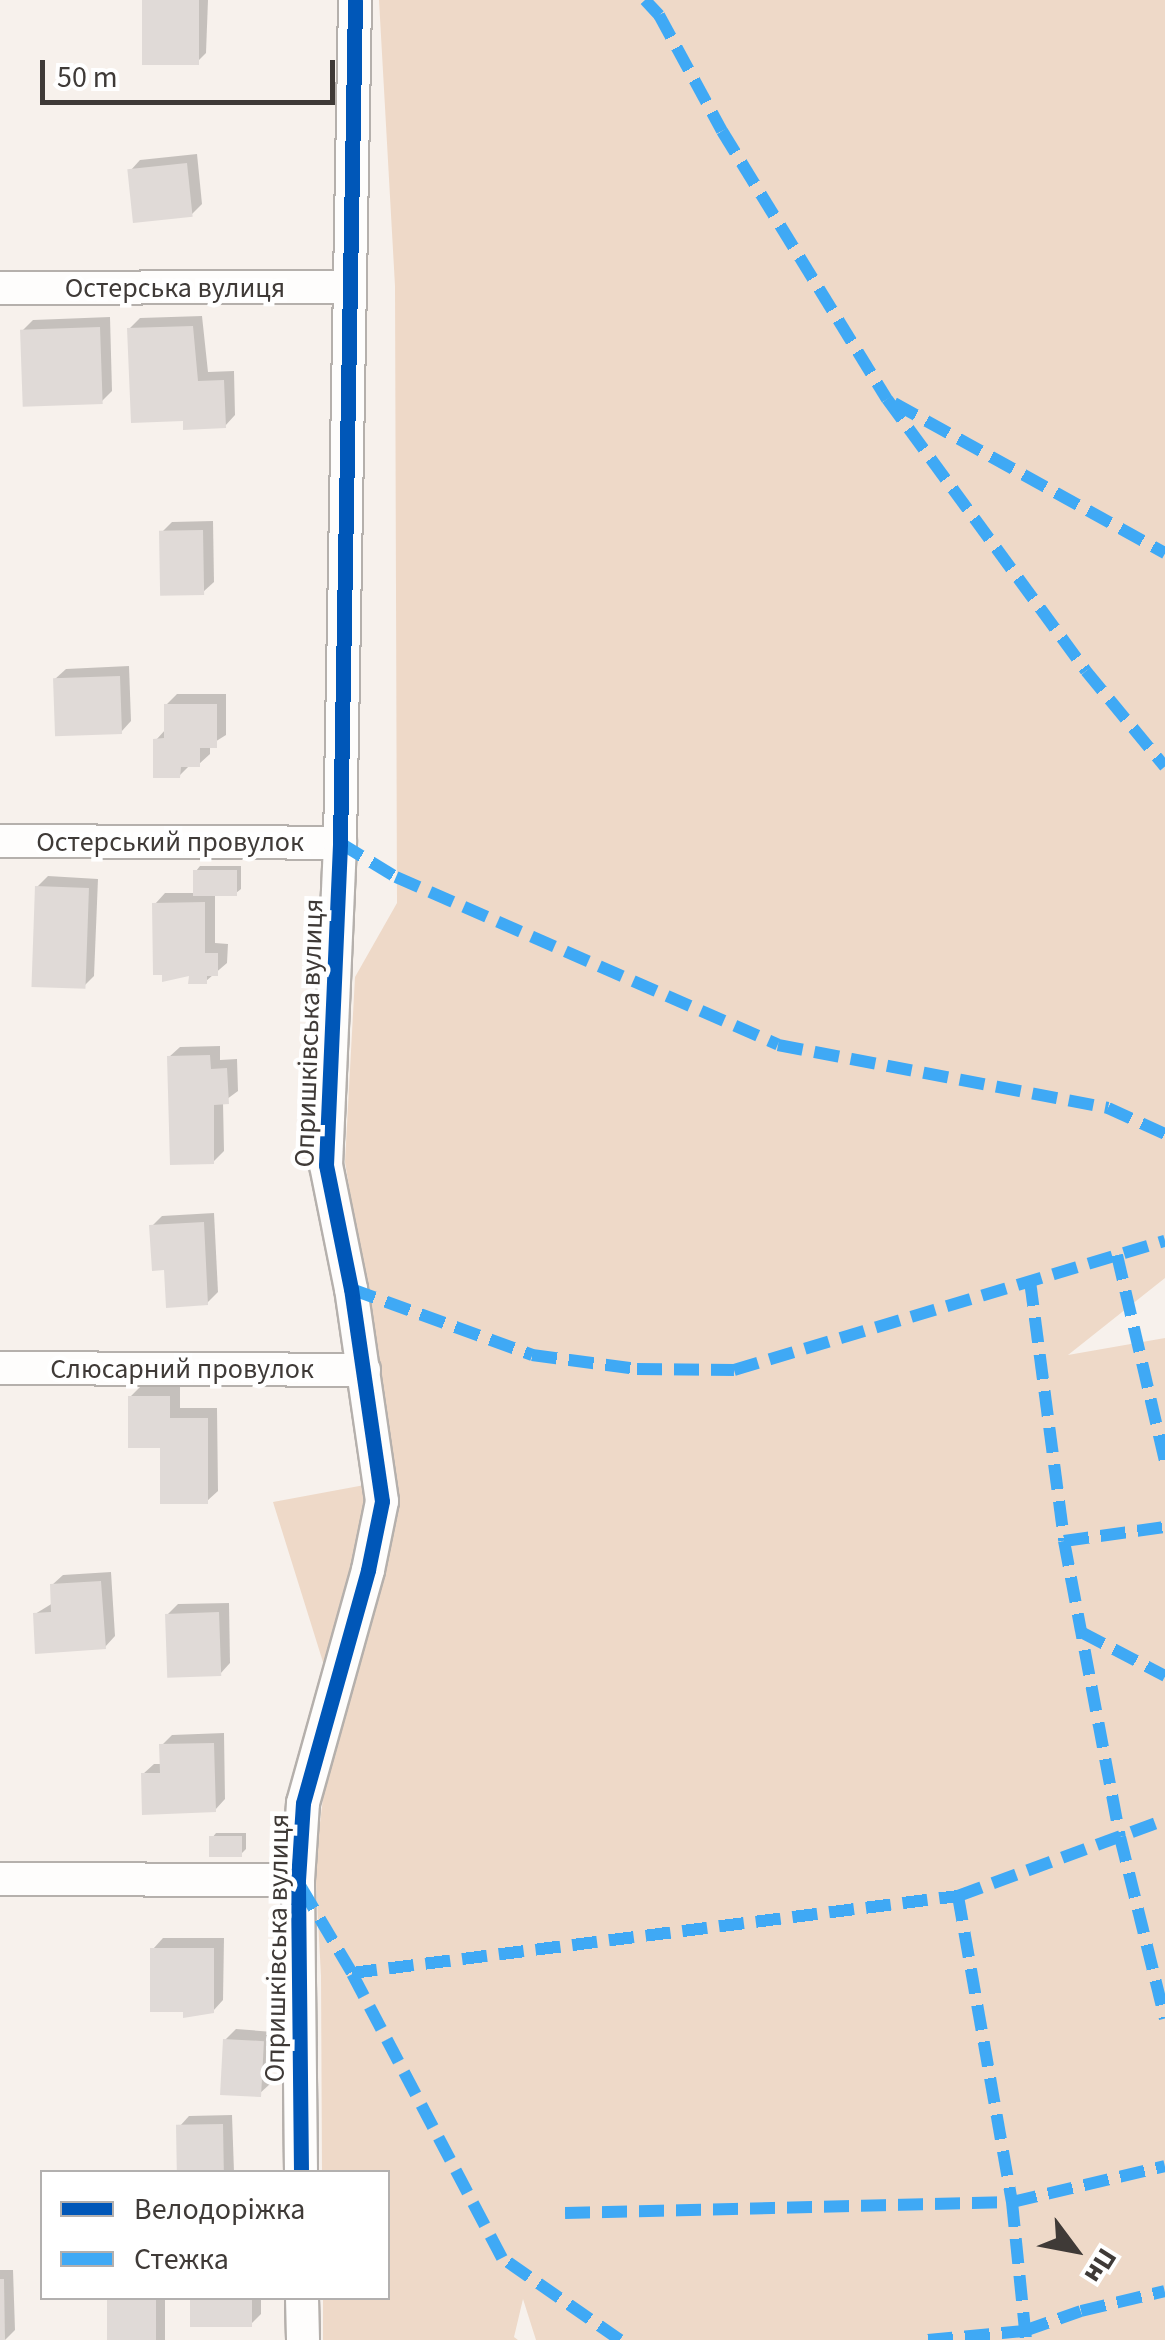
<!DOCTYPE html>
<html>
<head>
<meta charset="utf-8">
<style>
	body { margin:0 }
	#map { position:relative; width:1165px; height:2340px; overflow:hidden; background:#f7f1ec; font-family:"Source Sans 3",sans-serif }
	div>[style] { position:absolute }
	.green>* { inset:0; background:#eed9c8 }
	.shadow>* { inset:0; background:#0003; transform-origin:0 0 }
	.building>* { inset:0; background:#e0dad7; transform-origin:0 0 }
	.roads { filter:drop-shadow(2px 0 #b5b0ac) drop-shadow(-2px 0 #b5b0ac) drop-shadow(0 2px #b5b0ac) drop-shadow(0 -2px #b5b0ac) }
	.street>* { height:32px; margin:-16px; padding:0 16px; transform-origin:16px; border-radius:16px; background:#fefdfc }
	.quiet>* { height:12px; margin-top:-6px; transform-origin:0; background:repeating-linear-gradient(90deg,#3fa9f5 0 25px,transparent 0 37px) }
	.cycleway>* { height:15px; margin:-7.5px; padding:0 7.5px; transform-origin:7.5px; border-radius:7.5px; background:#0057b8 }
	span { translate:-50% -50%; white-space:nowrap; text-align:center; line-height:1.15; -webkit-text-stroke:9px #fff; paint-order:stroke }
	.street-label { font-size:28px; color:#3f3a37 }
	.legend { position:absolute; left:40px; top:2170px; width:350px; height:130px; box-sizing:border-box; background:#fff; border:2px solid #b2b0af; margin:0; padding:12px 18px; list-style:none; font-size:30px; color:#3f3a37 }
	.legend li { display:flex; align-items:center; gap:20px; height:50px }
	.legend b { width:50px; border:2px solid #b2b0af }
	.north { position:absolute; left:1025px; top:2200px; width:100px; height:100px; -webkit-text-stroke:8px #fff; paint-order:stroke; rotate:122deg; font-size:28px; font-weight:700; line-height:40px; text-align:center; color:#3f3a37 }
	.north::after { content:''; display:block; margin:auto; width:35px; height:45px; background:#3f3a37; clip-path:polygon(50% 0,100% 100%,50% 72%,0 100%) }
	.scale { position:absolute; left:40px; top:60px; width:295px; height:45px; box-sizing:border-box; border:5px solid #3f3a37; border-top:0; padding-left:12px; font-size:30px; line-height:35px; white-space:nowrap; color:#3f3a37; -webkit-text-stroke:8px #fff; paint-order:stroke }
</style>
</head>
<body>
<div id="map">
	<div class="green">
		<div style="clip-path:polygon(379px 0,1165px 0,1165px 1278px,1068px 1355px,1165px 1338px,1165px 2340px,536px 2340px,523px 2299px,514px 2337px,518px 2340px,323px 2340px,323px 2298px,388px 2298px,388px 2172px,322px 2172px,321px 1976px,315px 1864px,324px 1790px,342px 1723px,273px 1502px,397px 1479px,345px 1162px,355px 977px,397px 903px,395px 286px)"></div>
	</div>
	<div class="shadow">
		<div style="clip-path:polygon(144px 0,208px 0,206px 53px,195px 64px)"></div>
		<div style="clip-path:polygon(197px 154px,202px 204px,191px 215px,130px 171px,140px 160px)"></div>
		<div style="clip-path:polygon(202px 316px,208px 372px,234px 371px,235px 415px,225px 426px,186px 419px,129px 329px,140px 318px)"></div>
		<div style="clip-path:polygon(110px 317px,112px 391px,102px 401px,22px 331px,33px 320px)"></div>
		<div style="clip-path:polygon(213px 521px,214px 582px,203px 592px,162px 532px,172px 522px)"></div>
		<div style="clip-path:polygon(129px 666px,131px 721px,121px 732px,55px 679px,66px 669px)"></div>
		<div style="clip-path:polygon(177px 694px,226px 694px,226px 735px,210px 745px,210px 754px,199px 764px,190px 765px,179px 776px,156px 740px,166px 729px,166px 705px)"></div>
		<div style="clip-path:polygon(200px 866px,241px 866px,241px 889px,236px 893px,215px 893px,215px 943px,228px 944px,227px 963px,206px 981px,191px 972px,155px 904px,165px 893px,196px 893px,196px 871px)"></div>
		<div style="clip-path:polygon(48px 876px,98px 879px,94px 976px,83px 987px,37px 887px)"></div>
		<div style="clip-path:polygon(220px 1046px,220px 1060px,237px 1059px,238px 1091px,223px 1102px,224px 1151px,213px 1162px,169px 1057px,180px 1047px)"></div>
		<div style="clip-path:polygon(214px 1213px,218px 1292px,207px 1303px,166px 1267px,152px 1226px,162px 1216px)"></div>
		<div style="clip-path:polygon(141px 1386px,180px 1386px,180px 1408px,217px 1408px,218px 1491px,207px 1501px,130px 1397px)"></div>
		<div style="clip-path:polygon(111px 1572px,115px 1636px,105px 1647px,35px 1614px,53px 1603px,52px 1585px,63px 1575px)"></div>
		<div style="clip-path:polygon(229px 1603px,230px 1663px,220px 1674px,168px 1614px,178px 1604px)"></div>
		<div style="clip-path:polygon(224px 1733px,225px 1799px,215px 1810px,143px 1774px,154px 1764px,162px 1764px,162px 1745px,172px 1735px)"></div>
		<div style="clip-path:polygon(216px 1833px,246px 1833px,246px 1849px,241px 1854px,212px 1838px)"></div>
		<div style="clip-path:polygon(163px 1938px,224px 1938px,223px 2000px,213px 2011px,185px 2016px,153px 1949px)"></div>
		<div style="clip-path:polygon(236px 2029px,273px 2032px,270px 2084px,259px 2094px,225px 2040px)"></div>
		<div style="clip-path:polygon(232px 2115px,234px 2172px,180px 2172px,179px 2127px,189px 2116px)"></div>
		<div style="clip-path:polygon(0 2270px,13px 2270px,15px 2330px,5px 2340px,0 2340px)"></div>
		<div style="left:109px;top:2298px;width:56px;height:42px"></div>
		<div style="clip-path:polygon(193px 2298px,261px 2298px,261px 2314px,251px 2324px,193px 2324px)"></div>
	</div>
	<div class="building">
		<div style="left:142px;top:0;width:57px;height:65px"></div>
		<div style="left:187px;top:163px;width:54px;height:60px;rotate:84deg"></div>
		<div style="clip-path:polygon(193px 326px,198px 381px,224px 380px,226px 428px,183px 430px,183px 421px,131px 423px,127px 328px)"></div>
		<div style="left:100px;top:327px;width:77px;height:80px;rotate:88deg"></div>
		<div style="left:203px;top:530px;width:65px;height:44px;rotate:89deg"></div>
		<div style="left:120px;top:676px;width:58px;height:67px;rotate:88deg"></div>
		<div style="clip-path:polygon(164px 704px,217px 704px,217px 748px,200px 748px,200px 767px,181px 767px,180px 778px,153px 778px,153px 739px,164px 738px)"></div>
		<div style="left:193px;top:870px;width:44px;height:26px"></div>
		<div style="left:35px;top:886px;width:54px;height:101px;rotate:2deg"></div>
		<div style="clip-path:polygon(205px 902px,205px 953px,218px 953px,218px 976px,207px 976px,207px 984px,188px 984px,189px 976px,162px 982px,162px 975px,153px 975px,152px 903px)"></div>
		<div style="clip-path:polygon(210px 1055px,211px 1069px,227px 1068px,229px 1104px,214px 1105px,214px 1164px,170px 1165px,167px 1056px)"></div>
		<div style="clip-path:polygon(204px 1222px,208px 1305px,166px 1308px,164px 1270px,152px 1271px,149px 1225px)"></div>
		<div style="clip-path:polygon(128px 1396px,170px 1396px,170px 1418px,208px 1418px,208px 1504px,160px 1504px,160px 1448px,128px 1448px)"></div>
		<div style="clip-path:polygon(101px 1581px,106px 1649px,35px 1654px,33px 1613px,51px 1612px,50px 1584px)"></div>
		<div style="left:219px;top:1612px;width:64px;height:54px;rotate:88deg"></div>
		<div style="clip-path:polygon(214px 1743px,216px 1812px,142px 1815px,141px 1773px,160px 1773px,159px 1744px)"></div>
		<div style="left:242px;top:1836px;width:21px;height:33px;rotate:90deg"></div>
		<div style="clip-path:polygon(150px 1948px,214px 1948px,214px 2013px,183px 2018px,183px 2012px,150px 2012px)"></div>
		<div style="left:223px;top:2039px;width:41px;height:56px;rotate:3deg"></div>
		<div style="left:223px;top:2124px;width:48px;height:47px;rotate:89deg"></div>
		<div style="clip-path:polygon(0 2279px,4px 2279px,5px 2340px,0 2340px)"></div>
		<div style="left:107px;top:2298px;width:49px;height:42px"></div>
		<div style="left:190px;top:2298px;width:62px;height:29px"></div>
	</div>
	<div class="roads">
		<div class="street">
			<div style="left:0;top:288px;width:349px;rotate:-0.2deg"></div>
			<div style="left:0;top:841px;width:340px;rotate:0.3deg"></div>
			<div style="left:0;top:1368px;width:364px;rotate:0.3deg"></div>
			<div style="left:0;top:1879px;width:298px;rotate:0.2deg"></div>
			<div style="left:301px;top:2172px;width:292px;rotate:-90.6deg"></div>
			<div style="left:298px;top:1880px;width:77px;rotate:-86.3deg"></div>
			<div style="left:303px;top:1803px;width:242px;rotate:-74.4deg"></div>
			<div style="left:368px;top:1570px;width:70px;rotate:-78.5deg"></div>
			<div style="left:382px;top:1501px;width:214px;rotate:-98.3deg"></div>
			<div style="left:351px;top:1289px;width:126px;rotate:-101.4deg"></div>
			<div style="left:326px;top:1165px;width:322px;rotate:-87.5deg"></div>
			<div style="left:340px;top:843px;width:843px;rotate:-88.98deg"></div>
			<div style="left:302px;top:2298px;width:42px;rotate:88.6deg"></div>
		</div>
	</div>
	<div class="quiet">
		<div style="left:645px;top:0;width:21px;rotate:47deg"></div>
		<div style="left:659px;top:15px;width:132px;rotate:61.5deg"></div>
		<div style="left:722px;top:131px;width:315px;rotate:58.4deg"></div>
		<div style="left:887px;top:399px;width:337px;rotate:53.8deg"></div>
		<div style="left:1086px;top:671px;width:124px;rotate:50.5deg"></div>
		<div style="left:894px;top:403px;width:310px;rotate:29deg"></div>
		<div style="left:340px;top:843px;width:66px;rotate:31.3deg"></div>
		<div style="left:396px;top:877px;width:417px;rotate:23.7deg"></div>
		<div style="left:778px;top:1045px;width:336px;rotate:10.8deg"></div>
		<div style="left:1108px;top:1108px;width:63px;rotate:24.5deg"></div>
		<div style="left:1117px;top:1255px;width:212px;rotate:76.9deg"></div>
		<div style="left:1030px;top:1281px;width:262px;rotate:82.5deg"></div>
		<div style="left:1064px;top:1541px;width:301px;rotate:79.3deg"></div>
		<div style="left:1120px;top:1837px;width:187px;rotate:76.1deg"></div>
		<div style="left:351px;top:1289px;width:193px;rotate:20deg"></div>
		<div style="left:532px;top:1355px;width:106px;rotate:7.6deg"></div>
		<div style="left:637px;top:1369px;width:97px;rotate:0.6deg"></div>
		<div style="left:734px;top:1370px;width:450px;rotate:-16.7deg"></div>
		<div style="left:1064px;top:1541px;width:102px;rotate:-7.9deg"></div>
		<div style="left:1081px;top:1632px;width:95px;rotate:27.6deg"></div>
		<div style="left:301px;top:1887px;width:100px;rotate:59.3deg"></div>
		<div style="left:958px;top:1896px;width:311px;rotate:80deg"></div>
		<div style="left:1012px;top:2202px;width:139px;rotate:84.2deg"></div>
		<div style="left:565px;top:2213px;width:447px;rotate:-1.4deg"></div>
		<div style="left:1012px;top:2202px;width:157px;rotate:-13.2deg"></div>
		<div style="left:620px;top:2340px;width:144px;rotate:-145.2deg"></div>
		<div style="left:502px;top:2258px;width:322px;rotate:-117.8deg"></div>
		<div style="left:352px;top:1973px;width:611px;rotate:-7.24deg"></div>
		<div style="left:958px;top:1896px;width:221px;rotate:-20.2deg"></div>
		<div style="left:928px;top:2340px;width:96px;rotate:-5.4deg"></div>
		<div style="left:1024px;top:2331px;width:60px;rotate:-19.3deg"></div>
		<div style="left:1081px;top:2311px;width:86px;rotate:-13.4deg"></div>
	</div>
	<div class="cycleway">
		<div style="left:301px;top:2172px;width:292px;rotate:-90.6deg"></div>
		<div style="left:298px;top:1880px;width:77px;rotate:-86.3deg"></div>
		<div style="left:303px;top:1803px;width:242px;rotate:-74.4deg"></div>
		<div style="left:368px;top:1570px;width:70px;rotate:-78.5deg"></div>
		<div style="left:382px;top:1501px;width:214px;rotate:-98.3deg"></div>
		<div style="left:351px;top:1289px;width:126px;rotate:-101.4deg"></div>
		<div style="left:326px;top:1165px;width:322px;rotate:-87.5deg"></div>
		<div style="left:340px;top:843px;width:843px;rotate:-88.98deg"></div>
	</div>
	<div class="street-label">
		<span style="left:175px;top:288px">Остерська вулиця</span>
		<span style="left:170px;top:842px">Остерський провулок</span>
		<span style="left:309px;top:1033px;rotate:-88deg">Опришківська вулиця</span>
		<span style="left:182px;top:1369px">Слюсарний провулок</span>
		<span style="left:277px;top:1948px;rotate:-89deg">Опришківська вулиця</span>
	</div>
	<ul class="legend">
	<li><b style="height:12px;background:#0057b8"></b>Велодоріжка</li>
	<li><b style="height:12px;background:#3fa9f5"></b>Стежка</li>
	</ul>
	<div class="north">Пн</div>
	<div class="scale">50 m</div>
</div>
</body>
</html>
